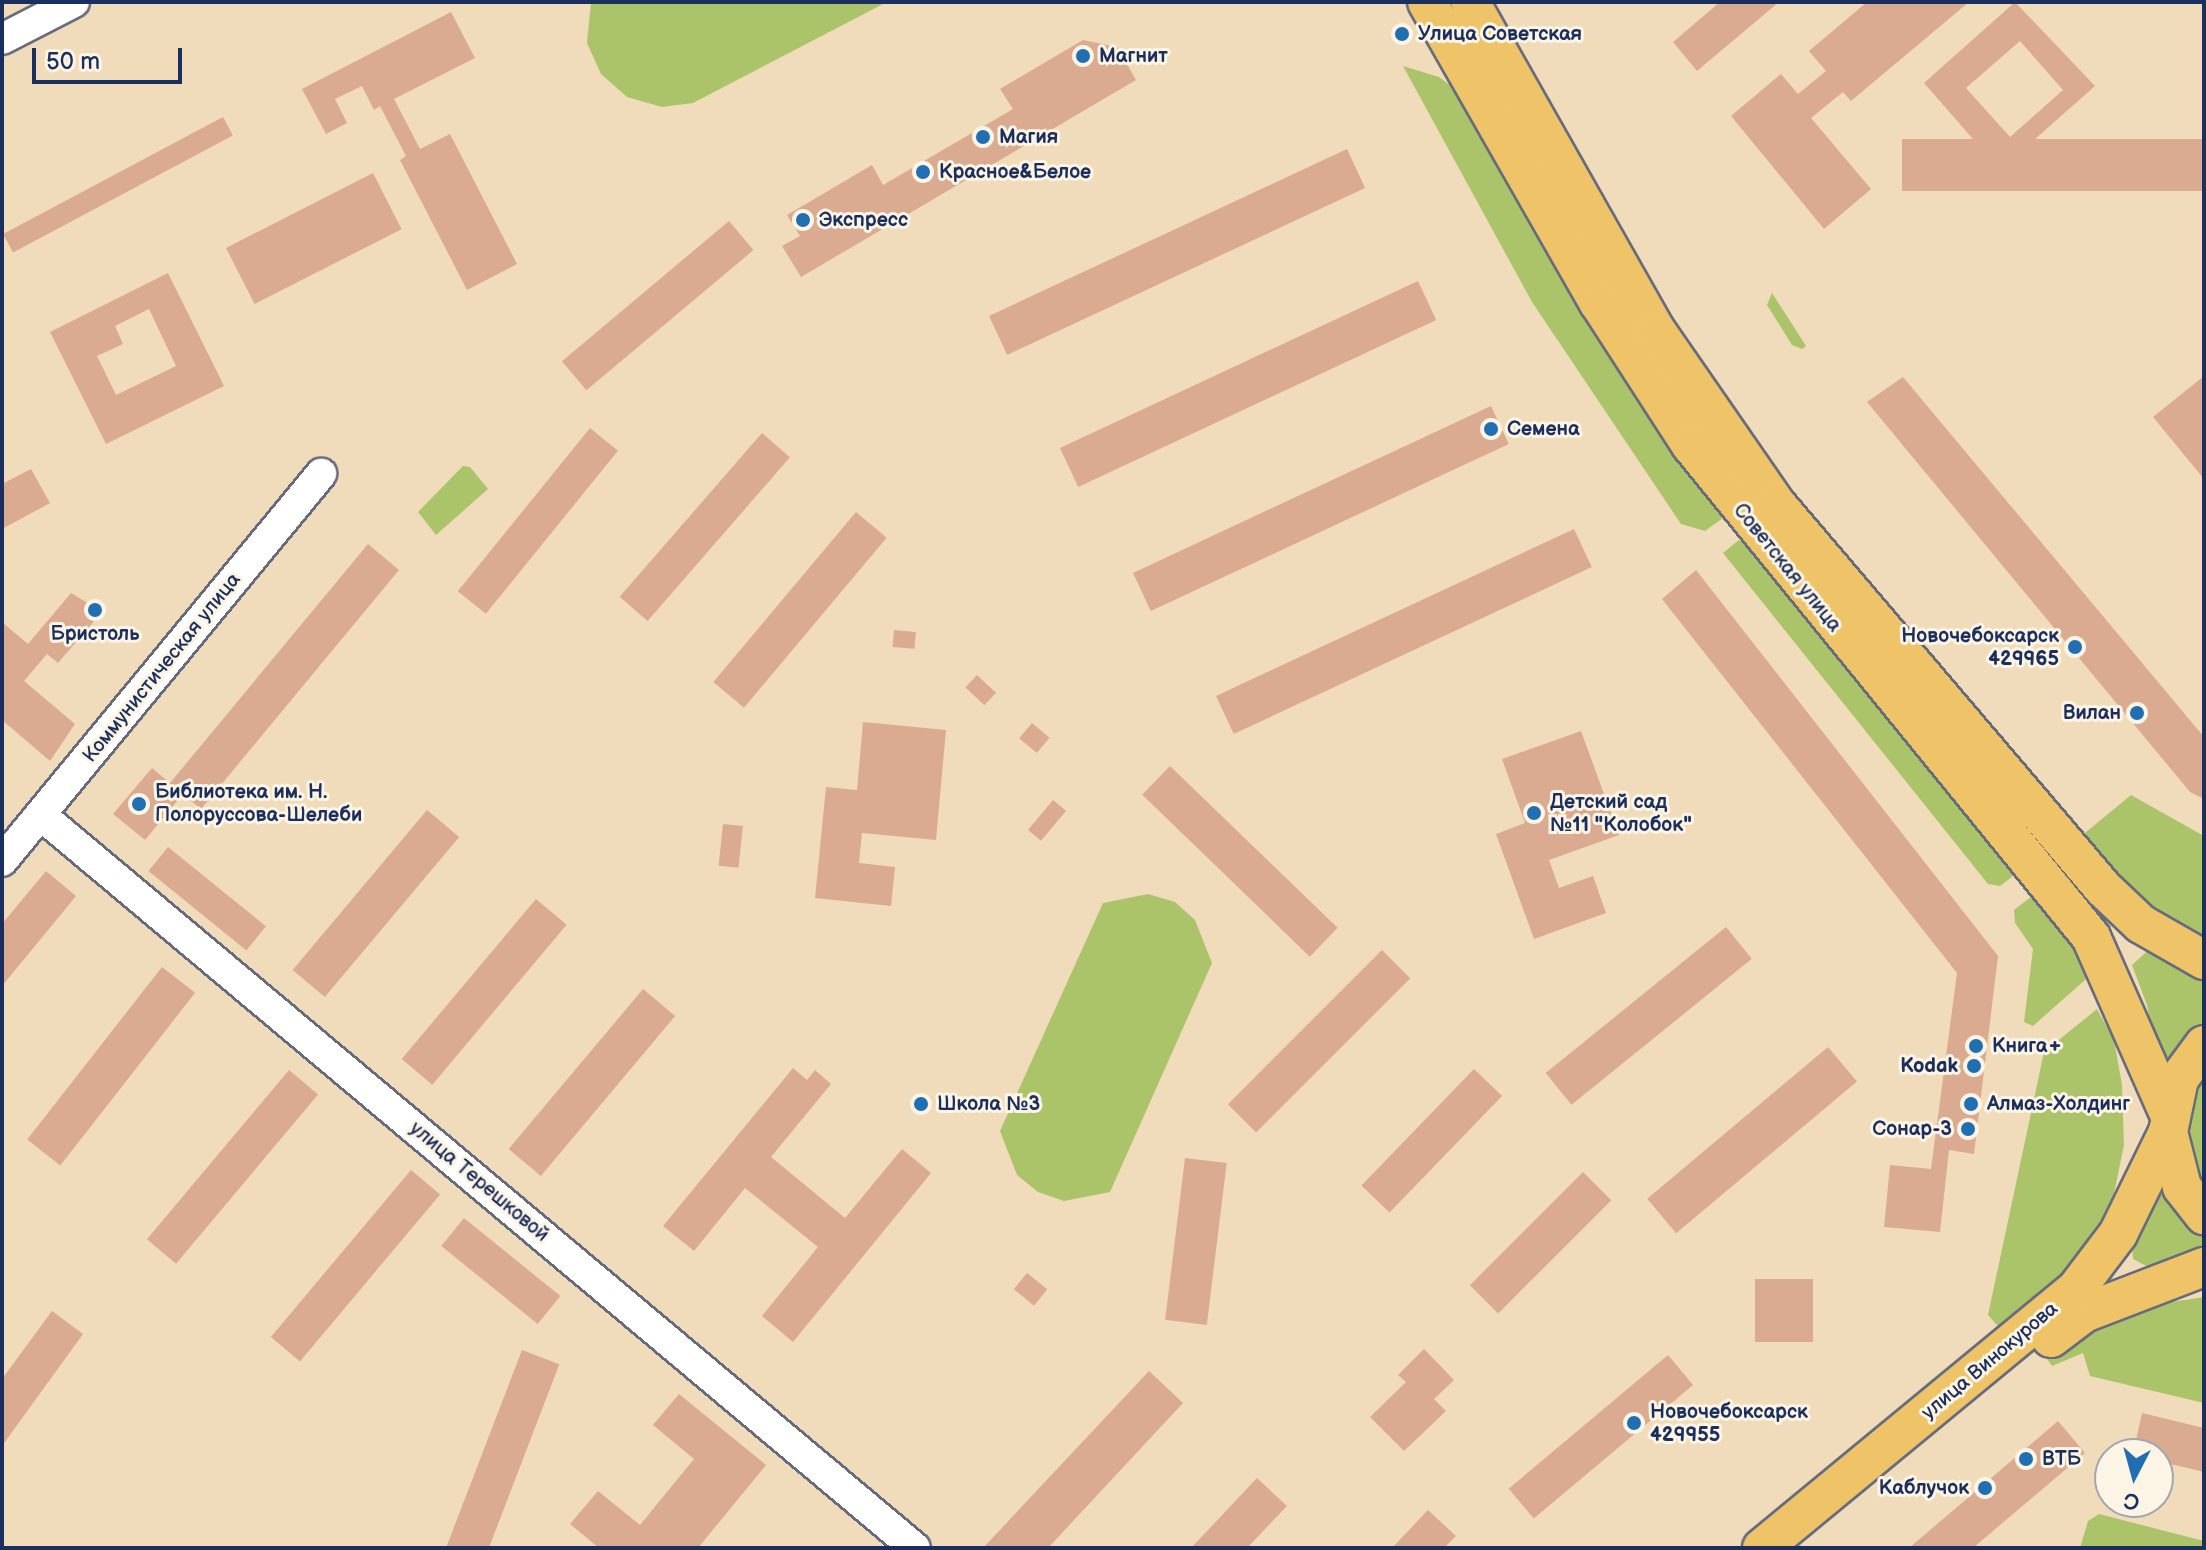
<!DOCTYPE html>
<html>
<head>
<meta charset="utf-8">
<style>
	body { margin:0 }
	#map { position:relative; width:2206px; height:1550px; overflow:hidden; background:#f0dcba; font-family:"Balsamiq Sans",sans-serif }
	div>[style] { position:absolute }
	.green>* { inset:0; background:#abc46a }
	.building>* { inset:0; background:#daab90; transform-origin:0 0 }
	.roads { filter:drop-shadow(2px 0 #666c7e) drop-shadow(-2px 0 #666c7e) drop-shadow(0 2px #666c7e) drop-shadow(0 -2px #666c7e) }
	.minor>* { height:30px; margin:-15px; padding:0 15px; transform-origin:15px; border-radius:15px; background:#fff }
	.major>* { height:38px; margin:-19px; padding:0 19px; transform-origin:19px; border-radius:19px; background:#efc469 }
	.dots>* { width:22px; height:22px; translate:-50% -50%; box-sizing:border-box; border:4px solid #fcf5e5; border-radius:50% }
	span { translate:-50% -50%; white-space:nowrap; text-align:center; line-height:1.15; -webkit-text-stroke:6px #fcf5e5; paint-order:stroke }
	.poi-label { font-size:20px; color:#1b2f5e; font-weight:700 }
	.left { translate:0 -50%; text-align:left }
	.right { translate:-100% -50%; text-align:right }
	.street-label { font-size:20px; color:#1b2f5e }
	.frame { position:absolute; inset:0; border:4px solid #1b2f5e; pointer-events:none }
	.north { position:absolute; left:2094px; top:1438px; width:80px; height:80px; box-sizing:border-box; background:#fcf5e5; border:2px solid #a2a6af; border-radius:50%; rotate:186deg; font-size:22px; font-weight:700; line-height:32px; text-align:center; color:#1b2f5e }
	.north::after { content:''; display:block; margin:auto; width:28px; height:36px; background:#1f6fb2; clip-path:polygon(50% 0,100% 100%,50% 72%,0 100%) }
	.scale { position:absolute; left:32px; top:48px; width:150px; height:36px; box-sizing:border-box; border:4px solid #1b2f5e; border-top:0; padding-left:10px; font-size:24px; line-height:28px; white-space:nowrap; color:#1b2f5e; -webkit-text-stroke:6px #fcf5e5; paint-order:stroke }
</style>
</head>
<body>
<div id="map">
	<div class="green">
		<div style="clip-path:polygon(591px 2px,887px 2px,693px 103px,662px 107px,627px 97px,601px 74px,587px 43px)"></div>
		<div style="clip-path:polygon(1403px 66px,1439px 77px,1475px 104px,1730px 513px,1705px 531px,1681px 524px,1532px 302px)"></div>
		<div style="clip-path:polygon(1772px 293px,1806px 346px,1802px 349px,1792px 345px,1767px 305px)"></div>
		<div style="clip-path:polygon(463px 466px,470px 467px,488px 489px,436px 535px,418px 512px)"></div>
		<div style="clip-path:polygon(1739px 540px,1759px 547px,2017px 873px,2000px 886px,1988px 884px,1723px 553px)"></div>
		<div style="clip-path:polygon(2131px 795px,2204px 836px,2204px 948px,2094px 869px,2085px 833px)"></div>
		<div style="clip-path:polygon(2036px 893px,2094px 972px,2033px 1026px,2024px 1022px,2033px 949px,2015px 923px,2014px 910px)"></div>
		<div style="clip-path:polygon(1148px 894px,1175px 902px,1195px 920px,1212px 963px,1110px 1192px,1064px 1201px,1038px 1192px,1017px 1175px,1000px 1131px,1103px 903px)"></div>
		<div style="clip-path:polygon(2154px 945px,2204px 975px,2204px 1028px,2173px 1063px,2157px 1058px,2147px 1005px,2132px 965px)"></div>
		<div style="clip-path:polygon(2097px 1009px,2114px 1040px,2122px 1085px,2124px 1145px,2112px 1203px,2095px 1242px,2004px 1333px,1988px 1315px,2044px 1052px)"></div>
		<div style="clip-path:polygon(2204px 1077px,2204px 1189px,2189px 1159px,2186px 1128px,2192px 1097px)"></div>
		<div style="clip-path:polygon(2156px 1195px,2174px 1195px,2204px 1232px,2204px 1257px,2150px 1268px,2133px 1259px,2132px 1244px)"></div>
		<div style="clip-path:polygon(2204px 1297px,2204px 1403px,2090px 1376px,2083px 1353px,2052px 1366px,2043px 1353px,2139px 1307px)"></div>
		<div style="clip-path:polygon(2099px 1514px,2204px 1541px,2204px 1548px,2080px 1548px,2088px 1521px)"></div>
	</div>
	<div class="building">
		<div style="clip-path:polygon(1720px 2px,1779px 2px,1697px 71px,1673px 42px)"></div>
		<div style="clip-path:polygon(1867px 2px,1969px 2px,1851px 101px,1843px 92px,1811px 118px,1871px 189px,1824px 229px,1731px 116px,1781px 74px,1798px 94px,1826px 71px,1809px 51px)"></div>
		<div style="clip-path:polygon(evenodd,2015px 2px,2095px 86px,2000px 170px,1924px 83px,2015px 2px,2020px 41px,2063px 90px,2010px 137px,1966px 88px,2020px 41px)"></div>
		<div style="clip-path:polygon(451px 12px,475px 58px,394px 99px,420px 149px,450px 134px,517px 264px,467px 290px,400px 160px,406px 156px,380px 106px,374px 110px,362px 86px,335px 99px,347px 123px,326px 134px,302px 89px)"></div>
		<div style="clip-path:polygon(1083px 40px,1117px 47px,1136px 80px,801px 277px,782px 246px,800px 236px,787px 215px,872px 165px,883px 185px,1013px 109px,1000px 89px)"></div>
		<div style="left:223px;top:117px;width:21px;height:249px;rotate:62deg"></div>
		<div style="left:2204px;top:139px;width:52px;height:302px;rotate:90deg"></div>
		<div style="left:1347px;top:149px;width:43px;height:395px;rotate:65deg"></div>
		<div style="left:373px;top:173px;width:63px;height:165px;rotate:63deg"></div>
		<div style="left:729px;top:221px;width:38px;height:218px;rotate:50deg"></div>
		<div style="clip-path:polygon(evenodd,168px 273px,224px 386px,106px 444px,50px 332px,168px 273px,149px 309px,176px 366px,116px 395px,97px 356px,123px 344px,115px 326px,149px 309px)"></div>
		<div style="left:1418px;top:281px;width:43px;height:395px;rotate:65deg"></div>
		<div style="clip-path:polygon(2204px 376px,2204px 479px,2153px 417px)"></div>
		<div style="clip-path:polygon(1903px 377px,2204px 737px,2204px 799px,2190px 792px,1867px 402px)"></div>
		<div style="left:1491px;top:406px;width:42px;height:395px;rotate:65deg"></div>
		<div style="left:590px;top:428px;width:36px;height:210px;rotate:39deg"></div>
		<div style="left:762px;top:433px;width:37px;height:217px;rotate:41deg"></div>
		<div style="clip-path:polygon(31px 469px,50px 503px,2px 529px,2px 484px)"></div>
		<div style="left:856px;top:512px;width:40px;height:222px;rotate:40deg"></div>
		<div style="left:1574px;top:529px;width:42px;height:395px;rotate:65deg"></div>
		<div style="clip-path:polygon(368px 544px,399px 570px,201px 809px,183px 794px,145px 840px,113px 814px,152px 768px,170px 783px)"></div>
		<div style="clip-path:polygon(1696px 570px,1998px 956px,1974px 1154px,1949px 1150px,1940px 1232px,1884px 1227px,1890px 1165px,1931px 1169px,1957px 973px,1662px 599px)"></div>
		<div style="clip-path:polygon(71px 593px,102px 612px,58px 663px,47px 654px,24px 681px,75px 724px,50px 761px,2px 720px,2px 622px,28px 644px)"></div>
		<div style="left:894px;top:630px;width:22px;height:17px;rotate:5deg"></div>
		<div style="left:977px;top:675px;width:26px;height:17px;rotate:43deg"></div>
		<div style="clip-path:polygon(863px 722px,946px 730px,936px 840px,862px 833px,859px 863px,895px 867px,891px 906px,815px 898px,826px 787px,857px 790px)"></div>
		<div style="left:1032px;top:723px;width:23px;height:20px;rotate:40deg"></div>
		<div style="clip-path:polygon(1581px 731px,1619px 835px,1549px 860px,1559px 888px,1593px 876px,1606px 913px,1534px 939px,1496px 834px,1525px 823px,1502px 759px)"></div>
		<div style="left:1170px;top:766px;width:233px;height:40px;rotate:44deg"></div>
		<div style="left:1053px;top:800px;width:17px;height:39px;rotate:40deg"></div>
		<div style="left:427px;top:810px;width:42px;height:209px;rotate:40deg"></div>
		<div style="left:723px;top:824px;width:20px;height:42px;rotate:6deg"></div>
		<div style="left:168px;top:847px;width:126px;height:31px;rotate:39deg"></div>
		<div style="clip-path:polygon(46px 871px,76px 896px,2px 986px,2px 924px)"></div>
		<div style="left:536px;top:899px;width:40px;height:209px;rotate:40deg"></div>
		<div style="left:1726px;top:927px;width:41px;height:232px;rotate:51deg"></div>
		<div style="left:1382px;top:950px;width:40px;height:218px;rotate:45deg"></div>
		<div style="left:162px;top:967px;width:42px;height:219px;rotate:38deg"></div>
		<div style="left:643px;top:989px;width:42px;height:209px;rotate:40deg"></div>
		<div style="left:1828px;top:1047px;width:45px;height:236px;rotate:50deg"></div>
		<div style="clip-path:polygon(793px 1068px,807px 1080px,815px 1070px,831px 1084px,771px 1157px,845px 1218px,902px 1149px,931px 1173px,793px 1342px,762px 1316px,818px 1247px,745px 1188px,694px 1251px,663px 1226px)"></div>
		<div style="left:1474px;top:1069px;width:39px;height:162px;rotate:44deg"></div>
		<div style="left:289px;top:1070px;width:38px;height:221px;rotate:40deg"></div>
		<div style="left:1185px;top:1158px;width:42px;height:163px;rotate:7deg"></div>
		<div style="left:411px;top:1170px;width:38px;height:218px;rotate:40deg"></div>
		<div style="left:1583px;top:1172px;width:40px;height:160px;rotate:45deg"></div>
		<div style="left:464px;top:1218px;width:124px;height:36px;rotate:39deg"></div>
		<div style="left:1027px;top:1273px;width:26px;height:21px;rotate:39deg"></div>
		<div style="left:1755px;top:1279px;width:58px;height:63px"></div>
		<div style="clip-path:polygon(52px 1311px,83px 1334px,2px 1446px,2px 1379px)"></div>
		<div style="clip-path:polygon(1424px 1349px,1454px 1380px,1434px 1399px,1446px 1411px,1404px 1451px,1370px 1417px,1406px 1382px,1398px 1375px)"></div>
		<div style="left:522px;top:1350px;width:40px;height:212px;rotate:21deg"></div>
		<div style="left:1668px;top:1355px;width:39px;height:208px;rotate:50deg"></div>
		<div style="clip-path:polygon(1149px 1371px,1183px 1403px,1048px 1548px,983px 1548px)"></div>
		<div style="clip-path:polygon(679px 1394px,766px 1465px,698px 1548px,599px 1548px,570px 1524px,598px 1491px,640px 1525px,694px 1459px,653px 1425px)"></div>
		<div style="clip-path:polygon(2142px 1413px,2204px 1428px,2204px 1472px,2158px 1461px,2158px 1454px,2133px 1454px)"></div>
		<div style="clip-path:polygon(2058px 1421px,2085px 1453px,1973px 1548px,1909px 1548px)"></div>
		<div style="clip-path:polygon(1257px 1478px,1287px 1506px,1247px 1548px,1191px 1548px)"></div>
		<div style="clip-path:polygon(1428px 1510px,1456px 1536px,1444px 1548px,1392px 1548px)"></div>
	</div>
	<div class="roads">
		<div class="minor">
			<div style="left:2px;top:39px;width:81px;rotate:-27.2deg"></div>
			<div style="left:42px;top:816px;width:1139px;rotate:39.98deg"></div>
			<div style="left:2px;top:861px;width:502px;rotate:-50.5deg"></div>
		</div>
		<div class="major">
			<div style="left:1427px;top:2px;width:347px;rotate:60.3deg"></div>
			<div style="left:1599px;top:303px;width:169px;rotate:57.1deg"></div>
			<div style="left:1691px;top:445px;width:634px;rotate:50.89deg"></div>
			<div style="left:2091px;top:937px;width:193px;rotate:66.2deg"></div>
			<div style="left:1470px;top:2px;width:379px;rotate:60.5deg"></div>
			<div style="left:1657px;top:332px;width:209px;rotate:55.3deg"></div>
			<div style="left:1776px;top:504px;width:504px;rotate:49.58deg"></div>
			<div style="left:2103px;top:888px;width:52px;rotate:43.5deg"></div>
			<div style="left:2141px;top:924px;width:73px;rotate:29.7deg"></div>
			<div style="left:2204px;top:1045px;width:42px;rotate:126.3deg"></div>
			<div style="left:2179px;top:1079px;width:54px;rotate:101.7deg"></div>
			<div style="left:2168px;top:1132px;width:57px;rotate:75.7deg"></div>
			<div style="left:2182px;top:1187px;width:36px;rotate:52deg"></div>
			<div style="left:2051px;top:1338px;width:41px;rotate:-37.1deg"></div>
			<div style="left:2084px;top:1313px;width:129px;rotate:-21deg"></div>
			<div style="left:1762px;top:1548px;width:408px;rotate:-39.5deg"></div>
			<div style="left:2077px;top:1288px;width:68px;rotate:-52.8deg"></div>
			<div style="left:2118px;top:1234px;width:114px;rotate:-63.9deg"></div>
		</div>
	</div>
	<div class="dots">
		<div style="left:1402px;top:34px;background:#1f6fb2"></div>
		<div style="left:1083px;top:56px;background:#1f6fb2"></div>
		<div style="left:983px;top:137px;background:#1f6fb2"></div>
		<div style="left:923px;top:172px;background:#1f6fb2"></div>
		<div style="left:803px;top:220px;background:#1f6fb2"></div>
		<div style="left:1491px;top:429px;background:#1f6fb2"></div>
		<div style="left:95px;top:610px;background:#1f6fb2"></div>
		<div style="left:2075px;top:647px;background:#1f6fb2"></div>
		<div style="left:2137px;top:713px;background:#1f6fb2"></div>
		<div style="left:139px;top:804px;background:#1f6fb2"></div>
		<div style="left:1534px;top:813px;background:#1f6fb2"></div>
		<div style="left:1976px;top:1046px;background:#1f6fb2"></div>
		<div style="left:1974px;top:1066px;background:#1f6fb2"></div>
		<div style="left:921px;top:1104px;background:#1f6fb2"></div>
		<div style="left:1971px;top:1104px;background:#1f6fb2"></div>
		<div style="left:1968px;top:1129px;background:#1f6fb2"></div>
		<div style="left:1634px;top:1423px;background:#1f6fb2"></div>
		<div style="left:2026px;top:1459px;background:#1f6fb2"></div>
		<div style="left:1985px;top:1488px;background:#1f6fb2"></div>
	</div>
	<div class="poi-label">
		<span class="left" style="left:1418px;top:34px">Улица Советская</span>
		<span class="left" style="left:1099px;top:56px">Магнит</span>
		<span class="left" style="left:999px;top:137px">Магия</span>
		<span class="left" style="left:939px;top:172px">Красное&amp;Белое</span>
		<span class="left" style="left:819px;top:220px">Экспресс</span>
		<span class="left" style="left:1507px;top:429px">Семена</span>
		<span style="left:95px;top:634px">Бристоль</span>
		<span class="right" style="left:2059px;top:648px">Новочебоксарск<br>429965</span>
		<span class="right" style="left:2121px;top:713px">Вилан</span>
		<span class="left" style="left:155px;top:804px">Библиотека им. Н.<br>Полоруссова-Шелеби</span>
		<span class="left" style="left:1550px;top:814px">Детский сад<br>№11 "Колобок"</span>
		<span class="left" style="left:1992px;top:1046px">Книга+</span>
		<span class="right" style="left:1958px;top:1066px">Kodak</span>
		<span class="left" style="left:937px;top:1104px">Школа №3</span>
		<span class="left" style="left:1987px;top:1104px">Алмаз-Холдинг</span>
		<span class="right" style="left:1952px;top:1129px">Сонар-3</span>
		<span class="left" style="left:1650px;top:1424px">Новочебоксарск<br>429955</span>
		<span class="left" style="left:2042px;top:1459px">ВТБ</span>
		<span class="right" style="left:1969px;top:1488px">Каблучок</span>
	</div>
	<div class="street-label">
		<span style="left:1787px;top:568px;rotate:51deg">Советская улица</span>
		<span style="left:162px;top:668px;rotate:-51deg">Коммунистическая улица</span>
		<span style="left:479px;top:1182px;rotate:40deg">улица Терешковой</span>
		<span style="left:1990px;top:1361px;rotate:-40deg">улица Винокурова</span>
	</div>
	<div class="frame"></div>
	<div class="north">С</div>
	<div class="scale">50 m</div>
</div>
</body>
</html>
